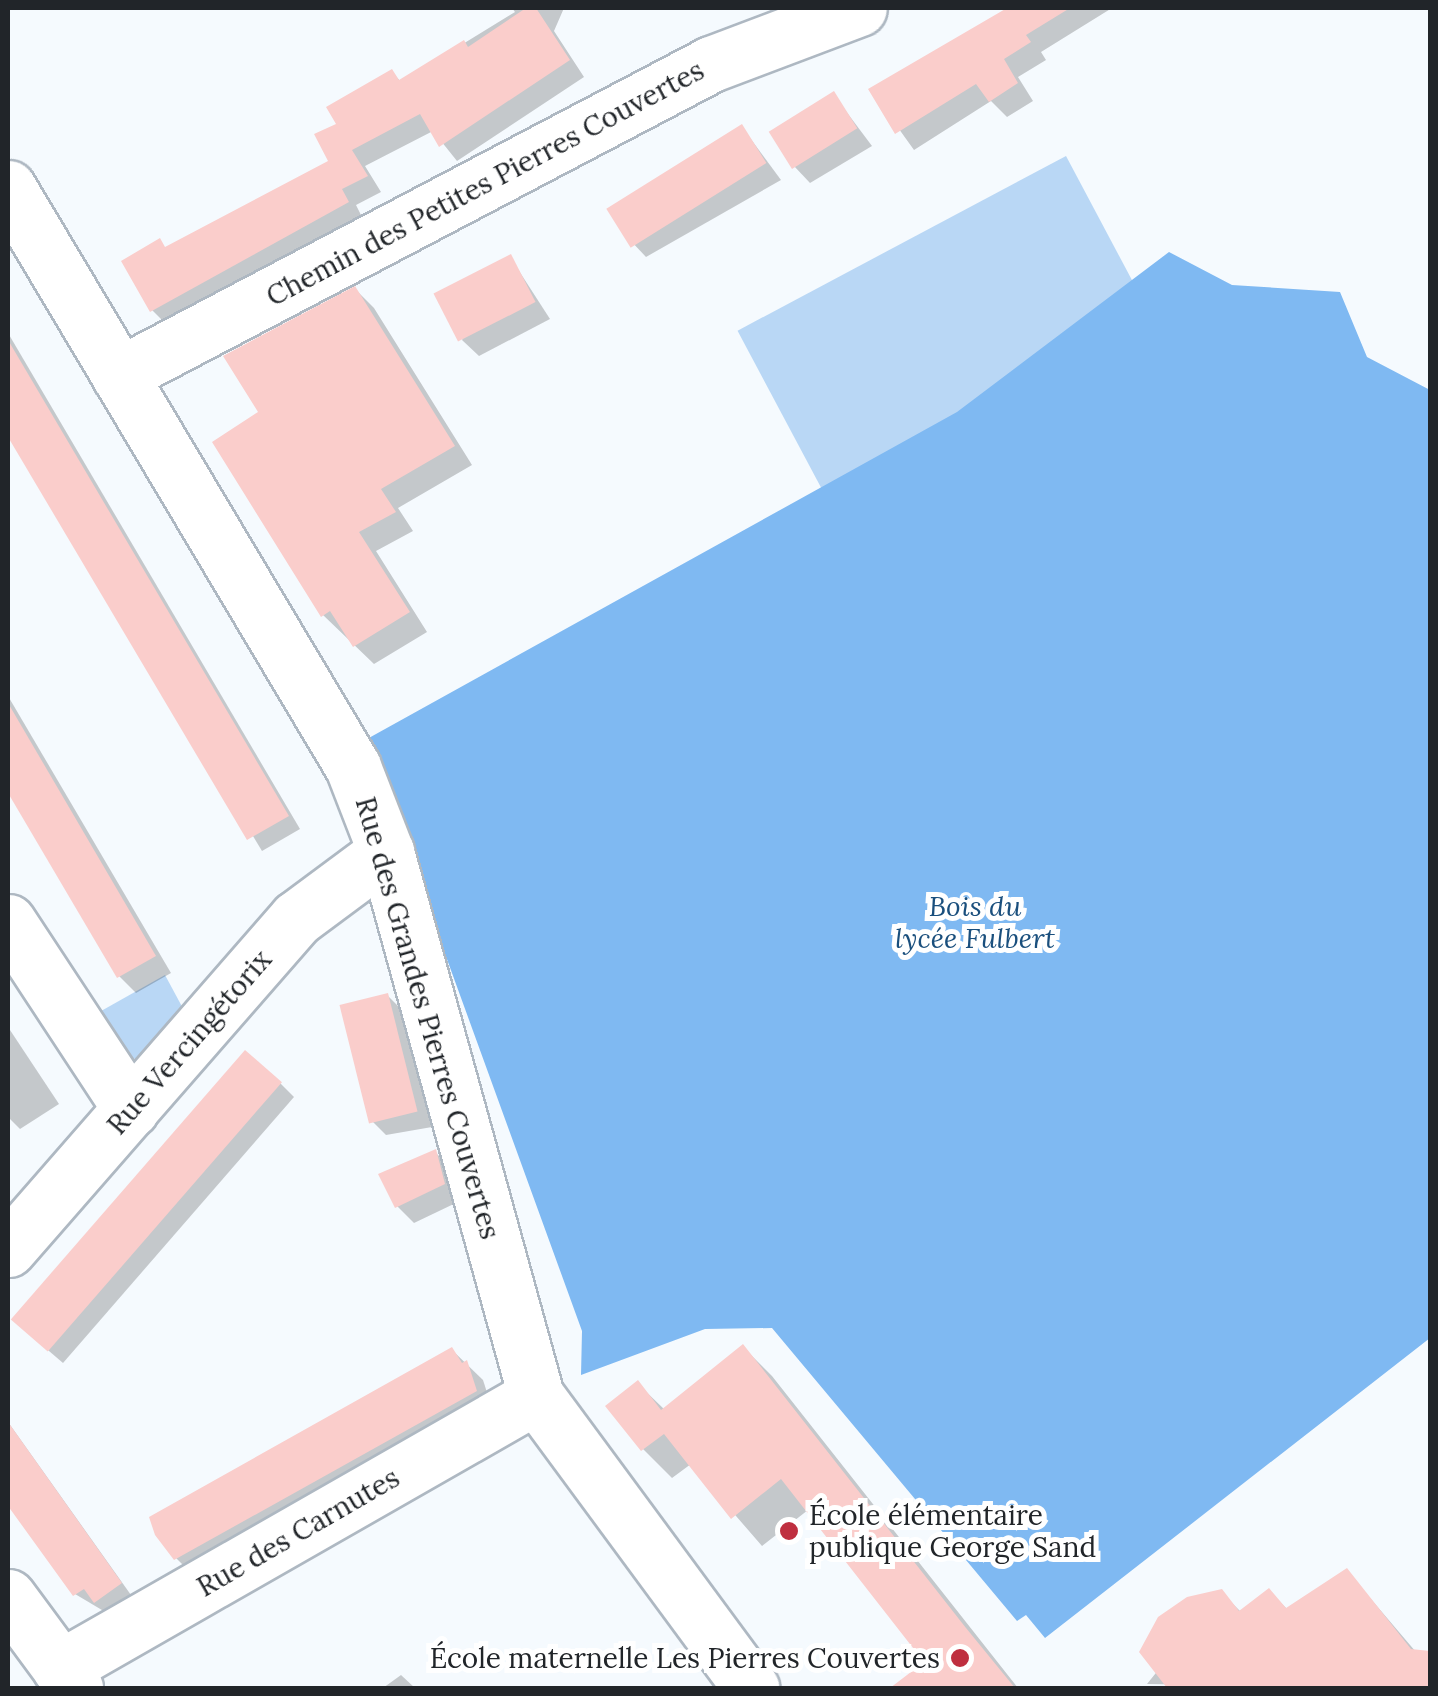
<!DOCTYPE html>
<html>
<head>
<meta charset="utf-8">
<style>
	body { margin:0 }
	#map { position:relative; width:1438px; height:1696px; overflow:hidden; background:#f5fafe; font-family:Lora,serif }
	div>[style] { position:absolute }
	.green>* { inset:0; background:#b9d7f5; transform-origin:0 0 }
	.forest>* { inset:0; background:#7fb9f2 }
	.shadow>* { inset:0; background:#0003 }
	.building>* { inset:0; background:#facdcb; transform-origin:0 0 }
	.roads { filter:drop-shadow(2px 0 #aeb8c2) drop-shadow(-2px 0 #aeb8c2) drop-shadow(0 2px #aeb8c2) drop-shadow(0 -2px #aeb8c2) }
	.minor>* { height:55px; margin:-27.5px; padding:0 27.5px; transform-origin:27.5px; border-radius:27.5px; background:#fff }
	.dots>* { width:28px; height:28px; translate:-50% -50%; box-sizing:border-box; border:5px solid #fff; border-radius:50% }
	span { translate:-50% -50%; white-space:nowrap; text-align:center; line-height:1.15; -webkit-text-stroke:10px #fff; paint-order:stroke }
	.street-label { font-size:28px; color:#212529 }
	.park-label { font-size:28px; color:#1a4f7d; font-style:italic }
	.poi-label { font-size:28px; color:#212529 }
	.left { translate:0 -50%; text-align:left }
	.right { translate:-100% -50%; text-align:right }
	.frame { position:absolute; inset:0; border:10px solid #212529; pointer-events:none }
</style>
</head>
<body>
<div id="map">
	<div class="green">
		<div style="left:1066px;top:156px;width:186px;height:372px;rotate:62deg"></div>
		<div style="clip-path:polygon(165px 975px,186px 1014px,146px 1057px,127px 1060px,94px 1015px)"></div>
	</div>
	<div class="forest">
		<div style="clip-path:polygon(1169px 252px,1232px 285px,1340px 292px,1367px 357px,1430px 390px,1430px 1338px,1045px 1638px,1026px 1615px,1017px 1621px,772px 1328px,705px 1329px,581px 1375px,582px 1331px,367px 739px,957px 412px)"></div>
	</div>
	<div class="shadow">
		<div style="clip-path:polygon(512px 8px,564px 8px,554px 31px,584px 77px,457px 161px,433px 131px,365px 166px,381px 192px,356px 205px,363px 219px,168px 326px,152px 310px,166px 249px,331px 162px,339px 125px,392px 72px,401px 82px,515px 12px)"></div>
		<div style="clip-path:polygon(1011px 8px,1112px 8px,1041px 52px,1046px 60px,1018px 77px,1033px 101px,1007px 117px,991px 101px,914px 150px,871px 90px)"></div>
		<div style="clip-path:polygon(833px 94px,872px 146px,810px 183px,794px 166px)"></div>
		<div style="clip-path:polygon(742px 127px,781px 180px,646px 257px,630px 240px)"></div>
		<div style="clip-path:polygon(510px 257px,550px 319px,479px 356px,462px 340px)"></div>
		<div style="clip-path:polygon(355px 289px,374px 308px,472px 465px,398px 508px,413px 531px,376px 551px,427px 632px,374px 664px,323px 615px,262px 412px)"></div>
		<div style="clip-path:polygon(8px 333px,300px 829px,262px 851px,8px 430px)"></div>
		<div style="clip-path:polygon(8px 696px,171px 973px,136px 993px,119px 976px,8px 788px)"></div>
		<div style="clip-path:polygon(388px 996px,404px 1012px,432px 1127px,386px 1135px,369px 1118px)"></div>
		<div style="clip-path:polygon(8px 1027px,59px 1104px,20px 1129px,8px 1117px)"></div>
		<div style="clip-path:polygon(280px 1083px,294px 1097px,63px 1363px,28px 1333px)"></div>
		<div style="clip-path:polygon(435px 1152px,452px 1169px,460px 1201px,414px 1223px,397px 1206px)"></div>
		<div style="clip-path:polygon(743px 1347px,772px 1376px,1018px 1688px,894px 1688px,928px 1662px,808px 1510px,762px 1546px,691px 1464px,672px 1478px,643px 1449px,637px 1383px,665px 1410px)"></div>
		<div style="clip-path:polygon(452px 1350px,483px 1380px,492px 1408px,193px 1575px,176px 1558px)"></div>
		<div style="clip-path:polygon(8px 1422px,131px 1595px,107px 1613px,75px 1594px,8px 1500px)"></div>
		<div style="clip-path:polygon(1347px 1571px,1416px 1652px,1430px 1654px,1430px 1688px,1147px 1684px,1221px 1592px,1241px 1612px,1269px 1591px,1288px 1610px)"></div>
		<div style="clip-path:polygon(401px 1675px,415px 1688px,383px 1688px)"></div>
	</div>
	<div class="building">
		<div style="clip-path:polygon(526px 8px,536px 8px,570px 60px,439px 147px,420px 114px,352px 150px,368px 176px,342px 189px,349px 202px,150px 312px,121px 261px,160px 238px,165px 247px,328px 161px,314px 134px,336px 124px,326px 107px,392px 69px,399px 80px,464px 40px,468px 47px)"></div>
		<div style="clip-path:polygon(1007px 8px,1070px 8px,1026px 35px,1031px 42px,1004px 59px,1018px 83px,989px 102px,976px 84px,895px 134px,868px 89px)"></div>
		<div style="left:834px;top:91px;width:44px;height:77px;rotate:58deg"></div>
		<div style="left:742px;top:124px;width:46px;height:160px;rotate:58deg"></div>
		<div style="left:511px;top:254px;width:54px;height:87px;rotate:63deg"></div>
		<div style="clip-path:polygon(355px 286px,455px 446px,381px 489px,396px 512px,359px 532px,410px 612px,353px 647px,330px 611px,321px 617px,212px 442px,258px 412px,223px 356px)"></div>
		<div style="clip-path:polygon(8px 340px,289px 816px,247px 840px,8px 437px)"></div>
		<div style="clip-path:polygon(8px 703px,156px 956px,117px 978px,8px 793px)"></div>
		<div style="left:388px;top:993px;width:122px;height:50px;rotate:76deg"></div>
		<div style="left:245px;top:1050px;width:49px;height:357px;rotate:41deg"></div>
		<div style="clip-path:polygon(436px 1149px,445px 1184px,395px 1208px,378px 1174px)"></div>
		<div style="clip-path:polygon(743px 1344px,966px 1628px,1015px 1688px,890px 1688px,924px 1662px,781px 1479px,731px 1519px,664px 1434px,641px 1451px,605px 1406px,638px 1380px,661px 1410px)"></div>
		<div style="clip-path:polygon(452px 1347px,462px 1363px,467px 1360px,477px 1391px,174px 1560px,155px 1535px,149px 1517px)"></div>
		<div style="clip-path:polygon(8px 1422px,122px 1583px,94px 1603px,84px 1589px,73px 1596px,8px 1506px)"></div>
		<div style="clip-path:polygon(1347px 1568px,1411px 1649px,1430px 1651px,1430px 1688px,1167px 1688px,1139px 1652px,1158px 1617px,1187px 1597px,1222px 1589px,1239px 1611px,1269px 1588px,1286px 1608px)"></div>
	</div>
	<div class="roads">
		<div class="minor">
			<div style="left:8px;top:188px;width:674px;rotate:59.21deg"></div>
			<div style="left:353px;top:767px;width:91px;rotate:68.8deg"></div>
			<div style="left:386px;top:852px;width:564px;rotate:74.58deg"></div>
			<div style="left:536px;top:1396px;width:363px;rotate:53.6deg"></div>
			<div style="left:119px;top:375px;width:669px;rotate:-27.71deg"></div>
			<div style="left:711px;top:64px;width:158px;rotate:-20.7deg"></div>
			<div style="left:8px;top:922px;width:224px;rotate:56.7deg"></div>
			<div style="left:8px;top:1249px;width:439px;rotate:-48.9deg"></div>
			<div style="left:297px;top:918px;width:111px;rotate:-36.6deg"></div>
			<div style="left:8px;top:1597px;width:113px;rotate:53.6deg"></div>
			<div style="left:60px;top:1668px;width:548px;rotate:-29.74deg"></div>
		</div>
	</div>
	<div class="dots">
		<div style="left:789px;top:1531px;background:#bf2f3f"></div>
		<div style="left:960px;top:1658px;background:#bf2f3f"></div>
	</div>
	<div class="street-label">
		<span style="left:485px;top:183px;rotate:-28deg">Chemin des Petites Pierres Couvertes</span>
		<span style="left:428px;top:1018px;rotate:74deg">Rue des Grandes Pierres Couvertes</span>
		<span style="left:189px;top:1042px;rotate:-49deg">Rue Vercingétorix</span>
		<span style="left:298px;top:1532px;rotate:-30deg">Rue des Carnutes</span>
	</div>
	<div class="park-label">
		<span style="left:975px;top:922px">Bois du<br>lycée Fulbert</span>
	</div>
	<div class="poi-label">
		<span class="left" style="left:809px;top:1531px">École élémentaire<br>publique George Sand</span>
		<span class="right" style="left:940px;top:1658px">École maternelle Les Pierres Couvertes</span>
	</div>
	<div class="frame"></div>
</div>
</body>
</html>
